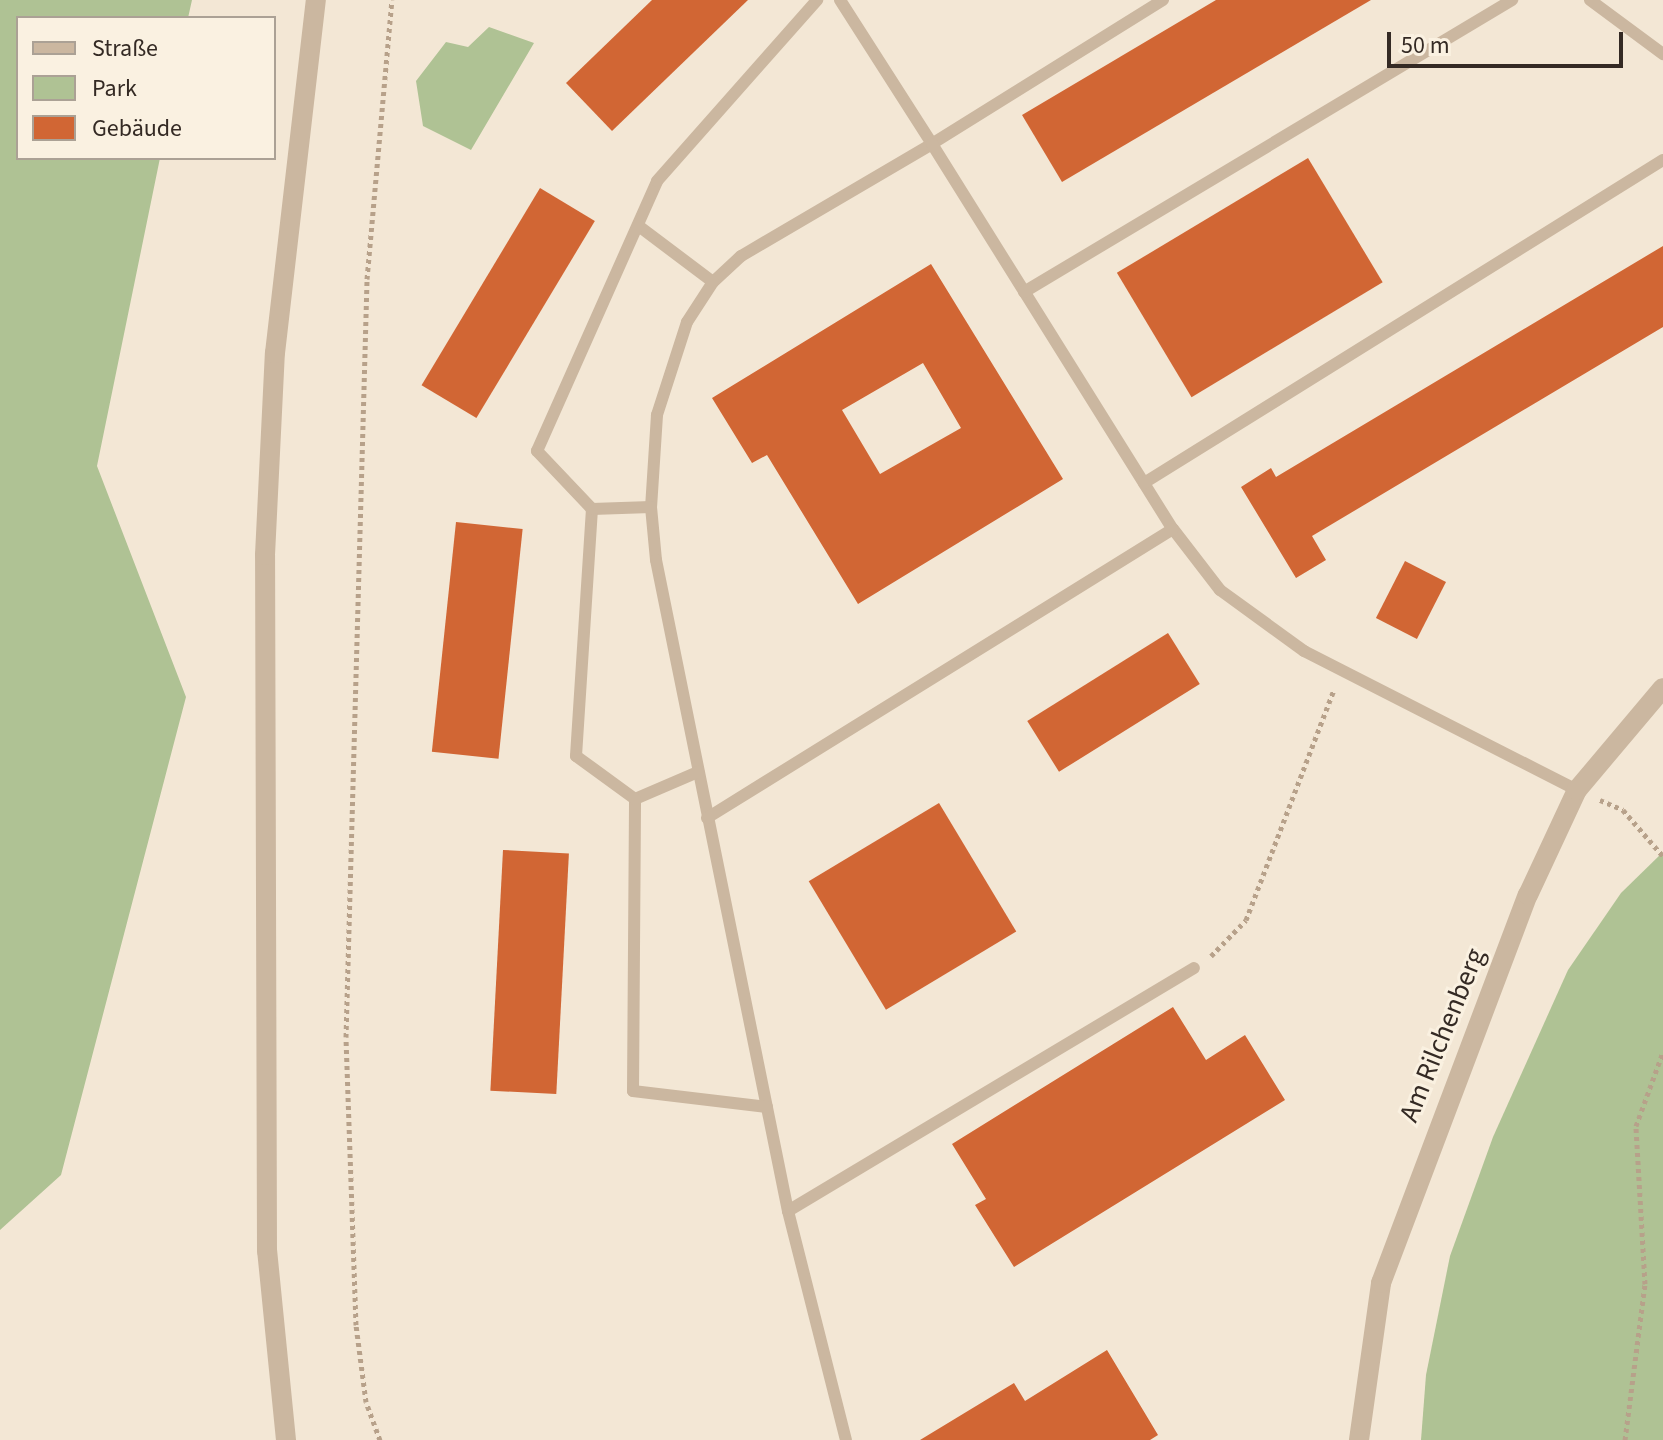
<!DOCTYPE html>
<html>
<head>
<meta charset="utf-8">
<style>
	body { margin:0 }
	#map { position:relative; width:1663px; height:1440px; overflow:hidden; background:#f3e7d5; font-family:"Source Sans 3",sans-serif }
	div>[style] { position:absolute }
	.green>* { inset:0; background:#afc294 }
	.building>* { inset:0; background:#d16634; transform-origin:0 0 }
	.path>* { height:5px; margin-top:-2.5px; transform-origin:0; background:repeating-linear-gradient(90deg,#b7a18a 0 4px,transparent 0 8px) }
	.service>* { height:12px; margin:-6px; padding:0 6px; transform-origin:6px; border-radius:6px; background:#cbb7a0 }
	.minor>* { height:20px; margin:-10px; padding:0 10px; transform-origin:10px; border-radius:10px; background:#cbb7a0 }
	span { translate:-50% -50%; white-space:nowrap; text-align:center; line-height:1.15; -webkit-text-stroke:6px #faf1e1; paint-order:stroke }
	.street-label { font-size:28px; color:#342a24 }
	.legend { position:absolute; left:16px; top:16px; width:260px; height:144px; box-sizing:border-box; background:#faf1e1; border:2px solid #aba195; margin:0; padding:10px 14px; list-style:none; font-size:24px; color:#342a24 }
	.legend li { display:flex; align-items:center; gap:16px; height:40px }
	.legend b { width:40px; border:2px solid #aba195 }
	.scale { position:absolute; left:1387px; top:32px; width:236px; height:36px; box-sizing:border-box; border:4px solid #342a24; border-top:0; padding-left:10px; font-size:24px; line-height:28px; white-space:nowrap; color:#342a24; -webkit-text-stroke:6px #faf1e1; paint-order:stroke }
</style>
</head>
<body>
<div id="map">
	<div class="green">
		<div style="clip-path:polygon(0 0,192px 0,188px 18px,18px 18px,18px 158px,160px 158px,97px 466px,186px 697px,61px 1175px,0 1230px)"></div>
		<div style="clip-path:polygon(489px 27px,534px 43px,471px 150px,423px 126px,416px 81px,446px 42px,468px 47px)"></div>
		<div style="clip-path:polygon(1663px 852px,1663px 1440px,1421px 1440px,1426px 1375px,1450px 1256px,1493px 1137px,1568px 970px,1621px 893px)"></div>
	</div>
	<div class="building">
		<div style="clip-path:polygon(652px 0,748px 0,612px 131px,566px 83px)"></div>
		<div style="clip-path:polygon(1216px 0,1371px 0,1062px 182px,1022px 115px)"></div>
		<div style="left:1308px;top:158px;width:145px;height:223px;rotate:59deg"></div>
		<div style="left:540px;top:188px;width:64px;height:230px;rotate:31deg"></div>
		<div style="clip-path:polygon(1663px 246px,1663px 327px,1312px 536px,1326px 560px,1296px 578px,1241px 487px,1271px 468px,1276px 477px)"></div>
		<div style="clip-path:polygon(evenodd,931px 264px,1063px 479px,858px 604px,767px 455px,752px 463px,712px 398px,931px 264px,923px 363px,961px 428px,880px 474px,842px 410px,923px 363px)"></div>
		<div style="left:456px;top:522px;width:67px;height:231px;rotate:6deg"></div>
		<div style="left:1405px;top:561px;width:46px;height:64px;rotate:27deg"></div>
		<div style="left:1168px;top:633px;width:60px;height:166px;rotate:58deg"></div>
		<div style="left:939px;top:803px;width:150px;height:152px;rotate:59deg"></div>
		<div style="left:503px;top:850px;width:66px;height:241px;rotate:3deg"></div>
		<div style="clip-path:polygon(1173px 1007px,1206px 1060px,1245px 1035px,1285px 1100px,1014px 1267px,975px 1205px,986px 1199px,952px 1144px)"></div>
		<div style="clip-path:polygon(1107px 1350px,1158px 1435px,1150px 1440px,920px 1440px,1014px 1383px,1025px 1401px)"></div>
	</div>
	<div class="path">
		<div style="left:1600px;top:800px;width:25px;rotate:23deg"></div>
		<div style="left:1623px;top:810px;width:61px;rotate:49deg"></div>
		<div style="left:1211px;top:956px;width:50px;rotate:-45.8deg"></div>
		<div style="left:1246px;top:920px;width:247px;rotate:-69.1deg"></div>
		<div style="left:380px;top:1440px;width:40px;rotate:-110.2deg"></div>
		<div style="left:366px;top:1402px;width:78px;rotate:-97.4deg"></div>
		<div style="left:356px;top:1325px;width:288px;rotate:-92deg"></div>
		<div style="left:346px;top:1037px;width:758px;rotate:-88.41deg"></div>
		<div style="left:367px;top:279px;width:280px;rotate:-84.9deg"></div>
		<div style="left:1625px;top:1440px;width:157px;rotate:-82.7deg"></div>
		<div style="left:1645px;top:1284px;width:158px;rotate:-93.3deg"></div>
		<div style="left:1636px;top:1126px;width:79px;rotate:-70deg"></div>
	</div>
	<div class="service">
		<div style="left:840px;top:0;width:171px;rotate:57.4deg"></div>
		<div style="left:932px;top:144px;width:221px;rotate:149.6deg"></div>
		<div style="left:741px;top:256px;width:38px;rotate:137deg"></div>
		<div style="left:713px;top:282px;width:48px;rotate:123deg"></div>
		<div style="left:687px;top:322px;width:98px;rotate:107.9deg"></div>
		<div style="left:657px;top:415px;width:92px;rotate:93.7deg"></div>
		<div style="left:651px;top:507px;width:53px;rotate:84.6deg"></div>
		<div style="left:656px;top:560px;width:664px;rotate:78.54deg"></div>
		<div style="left:788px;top:1211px;width:236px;rotate:75.8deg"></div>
		<div style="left:1163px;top:0;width:272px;rotate:148.1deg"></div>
		<div style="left:932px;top:144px;width:454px;rotate:58deg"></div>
		<div style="left:1173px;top:529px;width:77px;rotate:52.4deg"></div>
		<div style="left:1220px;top:590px;width:104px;rotate:36deg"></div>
		<div style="left:1304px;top:651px;width:306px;rotate:27deg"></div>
		<div style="left:1590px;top:0;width:91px;rotate:36.5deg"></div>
		<div style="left:640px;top:227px;width:91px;rotate:37deg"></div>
		<div style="left:1024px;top:292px;width:569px;rotate:-30.89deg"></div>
		<div style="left:1144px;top:483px;width:611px;rotate:-31.9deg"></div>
		<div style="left:592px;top:509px;width:59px;rotate:-1.9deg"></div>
		<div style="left:635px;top:799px;width:69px;rotate:-23.2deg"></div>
		<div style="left:707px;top:818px;width:548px;rotate:-31.81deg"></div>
		<div style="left:767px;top:1107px;width:135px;rotate:-173.2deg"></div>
		<div style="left:633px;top:1091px;width:292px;rotate:-89.6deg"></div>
		<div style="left:635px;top:799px;width:73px;rotate:-143.9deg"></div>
		<div style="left:576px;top:756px;width:248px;rotate:-86.3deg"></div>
		<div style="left:592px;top:509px;width:80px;rotate:-133.5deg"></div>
		<div style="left:537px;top:451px;width:295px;rotate:-66deg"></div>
		<div style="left:657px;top:181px;width:242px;rotate:-48.5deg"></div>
		<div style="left:788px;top:1211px;width:473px;rotate:-30.9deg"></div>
	</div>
	<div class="minor">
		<div style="left:286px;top:1440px;width:190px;rotate:-95.7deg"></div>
		<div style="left:267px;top:1251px;width:696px;rotate:-90.16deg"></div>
		<div style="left:265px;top:555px;width:202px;rotate:-87.2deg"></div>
		<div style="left:275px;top:353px;width:355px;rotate:-83.4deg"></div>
		<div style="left:1359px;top:1440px;width:159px;rotate:-82deg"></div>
		<div style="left:1381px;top:1283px;width:415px;rotate:-69.3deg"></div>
		<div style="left:1528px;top:895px;width:116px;rotate:-65deg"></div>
		<div style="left:1577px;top:790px;width:133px;rotate:-49.9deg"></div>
	</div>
	<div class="street-label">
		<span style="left:1442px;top:1035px;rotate:-68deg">Am Rilchenberg</span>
	</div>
	<ul class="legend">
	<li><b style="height:10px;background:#cbb7a0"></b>Straße</li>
	<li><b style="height:22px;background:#afc294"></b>Park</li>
	<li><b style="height:22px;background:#d16634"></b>Gebäude</li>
	</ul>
	<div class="scale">50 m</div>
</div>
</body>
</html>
